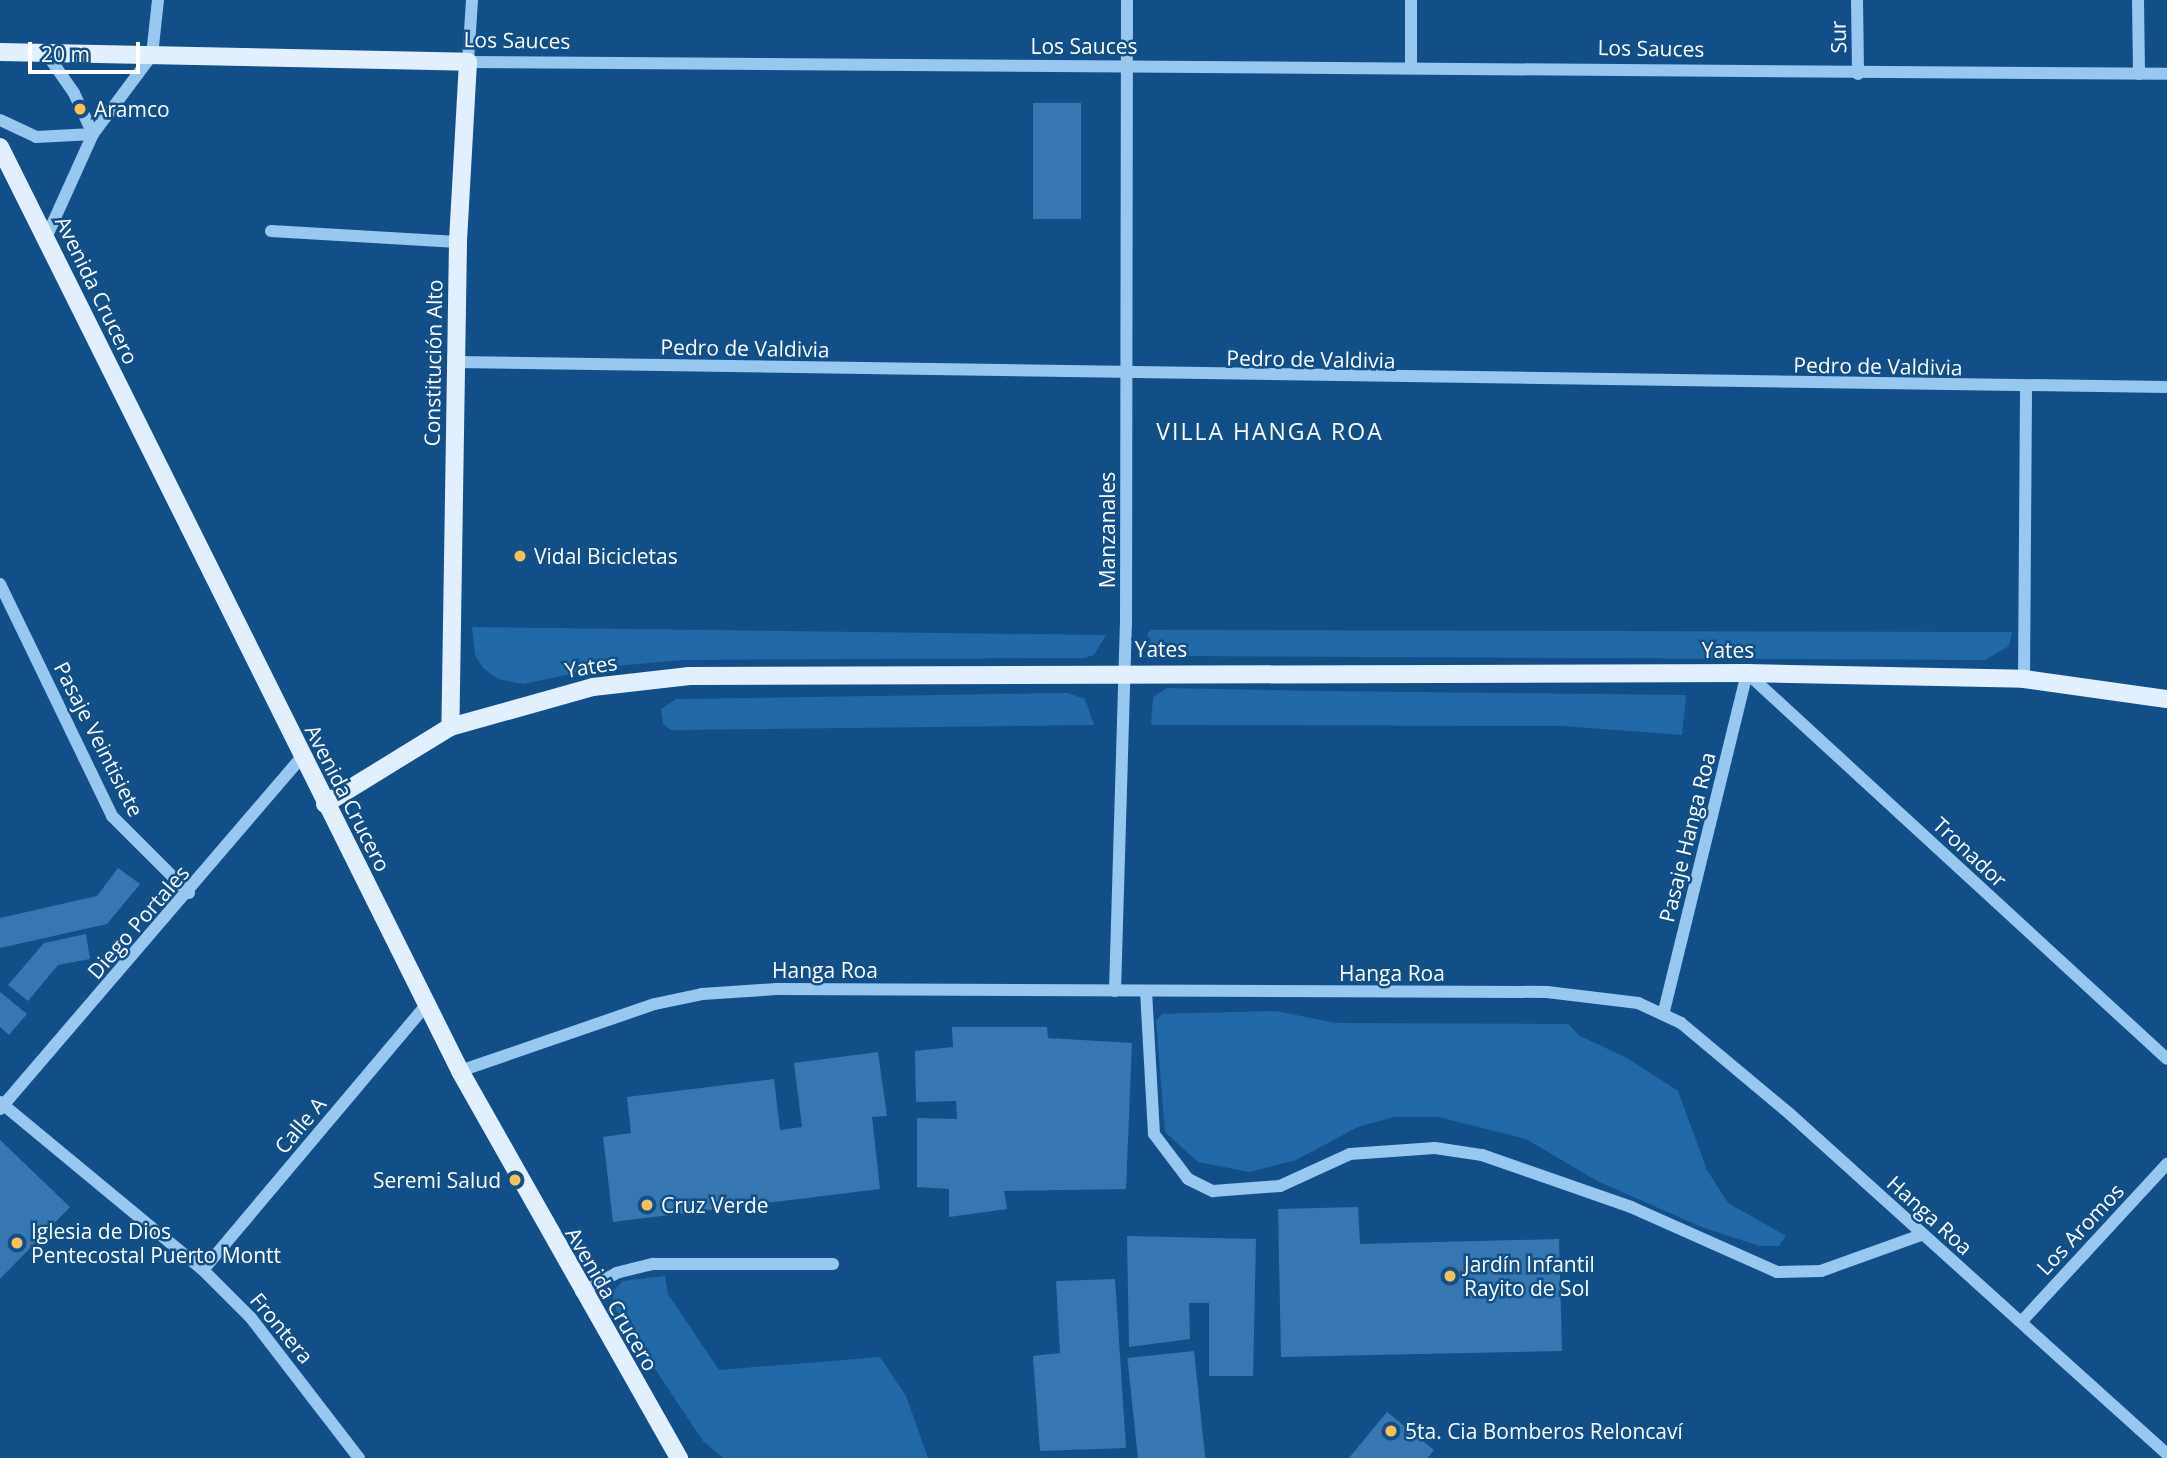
<!DOCTYPE html>
<html>
<head>
<meta charset="utf-8">
<style>
	body { margin:0 }
	#map { position:relative; width:2167px; height:1458px; overflow:hidden; background:#124f89; font-family:"Open Sans",sans-serif }
	div>[style] { position:absolute }
	.green>* { inset:0; background:#2168a7 }
	.building>* { inset:0; background:#3677b1; transform-origin:0 0 }
	.minor>* { height:12px; margin:-6px; padding:0 6px; transform-origin:6px; border-radius:6px; background:#98c7f0 }
	.major>* { height:18px; margin:-9px; padding:0 9px; transform-origin:9px; border-radius:9px; background:#e1efff }
	.dots>* { width:19px; height:19px; translate:-50% -50%; box-sizing:border-box; border:4px solid #124f89; border-radius:50% }
	span { translate:-50% -50%; white-space:nowrap; text-align:center; line-height:1.15; -webkit-text-stroke:5px #124f89; paint-order:stroke }
	.street-label { font-size:21px; color:#fff }
	.poi-label { font-size:21px; color:#fff }
	.left { translate:0 -50%; text-align:left }
	.right { translate:-100% -50%; text-align:right }
	.neighbourhood-label { font-size:23px; color:#fff; letter-spacing:2px }
	.scale { position:absolute; left:28px; top:42px; width:112px; height:32px; box-sizing:border-box; border:4px solid #fff; border-top:0; padding-left:9px; font-size:21px; line-height:24px; white-space:nowrap; color:#fff; -webkit-text-stroke:5px #124f89; paint-order:stroke }
</style>
</head>
<body>
<div id="map">
	<div class="green">
		<div style="clip-path:polygon(472px 627px,1106px 635px,1094px 655px,1084px 658px,685px 660px,603px 667px,524px 684px,498px 679px,483px 668px,475px 655px)"></div>
		<div style="clip-path:polygon(1151px 630px,2012px 632px,2009px 646px,1985px 660px,1175px 656px,1154px 648px,1147px 634px)"></div>
		<div style="clip-path:polygon(1167px 688px,1325px 691px,1686px 695px,1682px 735px,1562px 726px,1151px 725px,1153px 697px)"></div>
		<div style="clip-path:polygon(1067px 693px,1085px 699px,1094px 725px,671px 730px,663px 724px,661px 709px,676px 699px)"></div>
		<div style="clip-path:polygon(1276px 1011px,1335px 1023px,1568px 1024px,1580px 1036px,1627px 1058px,1678px 1091px,1707px 1170px,1728px 1203px,1786px 1236px,1779px 1246px,1760px 1246px,1704px 1228px,1597px 1181px,1526px 1139px,1438px 1117px,1394px 1117px,1358px 1127px,1296px 1160px,1249px 1172px,1198px 1162px,1165px 1132px,1156px 1021px,1162px 1014px)"></div>
		<div style="clip-path:polygon(665px 1276px,668px 1294px,719px 1370px,880px 1357px,906px 1396px,928px 1458px,723px 1458px,703px 1441px,616px 1310px,612px 1292px,623px 1281px)"></div>
	</div>
	<div class="building">
		<div style="left:1081px;top:103px;width:116px;height:48px;rotate:90deg"></div>
		<div style="clip-path:polygon(118px 868px,140px 884px,107px 924px,0 948px,0 918px,97px 896px)"></div>
		<div style="clip-path:polygon(86px 934px,90px 959px,58px 965px,28px 1001px,8px 985px,44px 943px)"></div>
		<div style="clip-path:polygon(0 992px,27px 1014px,9px 1035px,0 1027px)"></div>
		<div style="clip-path:polygon(952px 1027px,1047px 1027px,1048px 1038px,1132px 1043px,1126px 1189px,1004px 1191px,1007px 1209px,949px 1217px,949px 1189px,917px 1187px,917px 1118px,957px 1119px,956px 1101px,916px 1102px,915px 1051px,953px 1047px)"></div>
		<div style="clip-path:polygon(878px 1052px,887px 1116px,872px 1117px,880px 1189px,613px 1222px,603px 1137px,631px 1133px,627px 1097px,774px 1079px,780px 1130px,802px 1127px,794px 1063px)"></div>
		<div style="clip-path:polygon(0 1140px,70px 1207px,0 1279px)"></div>
		<div style="clip-path:polygon(1358px 1207px,1360px 1244px,1559px 1239px,1562px 1351px,1281px 1357px,1278px 1209px)"></div>
		<div style="clip-path:polygon(1127px 1236px,1256px 1239px,1253px 1376px,1209px 1376px,1209px 1303px,1189px 1303px,1190px 1339px,1129px 1347px)"></div>
		<div style="clip-path:polygon(1115px 1279px,1126px 1448px,1040px 1451px,1033px 1356px,1060px 1353px,1056px 1281px)"></div>
		<div style="left:1194px;top:1351px;width:108px;height:67px;rotate:84deg"></div>
		<div style="clip-path:polygon(1387px 1412px,1434px 1450px,1428px 1458px,1349px 1458px)"></div>
	</div>
	<div class="minor">
		<div style="left:472px;top:0;width:62px;rotate:93.7deg"></div>
		<div style="left:468px;top:62px;width:1699px;rotate:0.4deg"></div>
		<div style="left:1411px;top:0;width:68px;rotate:90deg"></div>
		<div style="left:1857px;top:0;width:74px;rotate:89.2deg"></div>
		<div style="left:2138px;top:0;width:74px;rotate:89.2deg"></div>
		<div style="left:0;top:120px;width:40px;rotate:25deg"></div>
		<div style="left:36px;top:137px;width:57px;rotate:-3deg"></div>
		<div style="left:93px;top:134px;width:45px;rotate:-114.9deg"></div>
		<div style="left:74px;top:93px;width:52px;rotate:-124.9deg"></div>
		<div style="left:271px;top:231px;width:187px;rotate:3.4deg"></div>
		<div style="left:46px;top:238px;width:114px;rotate:-65.7deg"></div>
		<div style="left:93px;top:134px;width:99px;rotate:-53.2deg"></div>
		<div style="left:152px;top:55px;width:55px;rotate:-83.8deg"></div>
		<div style="left:456px;top:362px;width:1711px;rotate:0.84deg"></div>
		<div style="left:0;top:584px;width:258px;rotate:64.2deg"></div>
		<div style="left:112px;top:816px;width:109px;rotate:45deg"></div>
		<div style="left:2024px;top:679px;width:292px;rotate:-89.6deg"></div>
		<div style="left:1115px;top:991px;width:366px;rotate:-88.3deg"></div>
		<div style="left:1126px;top:625px;width:625px;rotate:-89.91deg"></div>
		<div style="left:1146px;top:991px;width:143px;rotate:86.8deg"></div>
		<div style="left:1154px;top:1134px;width:56px;rotate:52.9deg"></div>
		<div style="left:1188px;top:1179px;width:28px;rotate:26deg"></div>
		<div style="left:1213px;top:1191px;width:67px;rotate:-4.3deg"></div>
		<div style="left:1280px;top:1186px;width:77px;rotate:-24.6deg"></div>
		<div style="left:1350px;top:1154px;width:85px;rotate:-4deg"></div>
		<div style="left:1435px;top:1148px;width:48px;rotate:8.5deg"></div>
		<div style="left:1482px;top:1155px;width:158px;rotate:19.2deg"></div>
		<div style="left:1631px;top:1207px;width:160px;rotate:24deg"></div>
		<div style="left:1777px;top:1272px;width:44px;rotate:-1.3deg"></div>
		<div style="left:1821px;top:1271px;width:106px;rotate:-19.8deg"></div>
		<div style="left:1664px;top:1011px;width:348px;rotate:-76.2deg"></div>
		<div style="left:1747px;top:673px;width:570px;rotate:42.58deg"></div>
		<div style="left:460px;top:1071px;width:206px;rotate:-19deg"></div>
		<div style="left:655px;top:1004px;width:48px;rotate:-12deg"></div>
		<div style="left:702px;top:994px;width:75px;rotate:-3.8deg"></div>
		<div style="left:777px;top:989px;width:770px;rotate:0.22deg"></div>
		<div style="left:1547px;top:992px;width:92px;rotate:6.9deg"></div>
		<div style="left:1638px;top:1003px;width:47px;rotate:24.9deg"></div>
		<div style="left:1681px;top:1023px;width:143px;rotate:39.9deg"></div>
		<div style="left:1791px;top:1115px;width:506px;rotate:42.04deg"></div>
		<div style="left:0;top:1102px;width:264px;rotate:39.6deg"></div>
		<div style="left:203px;top:1270px;width:68px;rotate:45deg"></div>
		<div style="left:251px;top:1318px;width:177px;rotate:52.4deg"></div>
		<div style="left:0;top:1109px;width:464px;rotate:-49.4deg"></div>
		<div style="left:203px;top:1270px;width:346px;rotate:-49.9deg"></div>
		<div style="left:581px;top:1292px;width:40px;rotate:-28deg"></div>
		<div style="left:616px;top:1273px;width:38px;rotate:-14deg"></div>
		<div style="left:653px;top:1264px;width:180px"></div>
		<div style="left:2022px;top:1321px;width:214px;rotate:-47.3deg"></div>
	</div>
	<div class="major">
		<div style="left:0;top:52px;width:468px;rotate:1.2deg"></div>
		<div style="left:468px;top:62px;width:180px;rotate:93.2deg"></div>
		<div style="left:458px;top:242px;width:485px;rotate:90.9deg"></div>
		<div style="left:0;top:147px;width:1032px;rotate:63.53deg"></div>
		<div style="left:460px;top:1071px;width:445px;rotate:60.5deg"></div>
		<div style="left:325px;top:804px;width:147px;rotate:-31.6deg"></div>
		<div style="left:450px;top:727px;width:148px;rotate:-15.6deg"></div>
		<div style="left:593px;top:687px;width:97px;rotate:-6.5deg"></div>
		<div style="left:689px;top:676px;width:1058px;rotate:-0.16deg"></div>
		<div style="left:1747px;top:673px;width:277px;rotate:1.2deg"></div>
		<div style="left:2024px;top:679px;width:144px;rotate:8deg"></div>
	</div>
	<div class="dots">
		<div style="left:80px;top:109px;background:#ffc157"></div>
		<div style="left:520px;top:556px;background:#ffc157"></div>
		<div style="left:515px;top:1180px;background:#ffc157"></div>
		<div style="left:647px;top:1205px;background:#ffc157"></div>
		<div style="left:17px;top:1243px;background:#ffc157"></div>
		<div style="left:1450px;top:1276px;background:#ffc157"></div>
		<div style="left:1391px;top:1431px;background:#ffc157"></div>
	</div>
	<div class="street-label">
		<span style="left:1838px;top:37px;rotate:-91deg">Sur</span>
		<span style="left:517px;top:40px;rotate:1deg">Los Sauces</span>
		<span style="left:1084px;top:46px">Los Sauces</span>
		<span style="left:1651px;top:48px;rotate:1deg">Los Sauces</span>
		<span style="left:97px;top:290px;rotate:64deg">Avenida Crucero</span>
		<span style="left:745px;top:348px;rotate:1deg">Pedro de Valdivia</span>
		<span style="left:1311px;top:359px;rotate:1deg">Pedro de Valdivia</span>
		<span style="left:433px;top:363px;rotate:-89deg">Constitución Alto</span>
		<span style="left:1878px;top:366px;rotate:1deg">Pedro de Valdivia</span>
		<span style="left:1107px;top:530px;rotate:-90deg">Manzanales</span>
		<span style="left:1161px;top:649px">Yates</span>
		<span style="left:1728px;top:650px">Yates</span>
		<span style="left:591px;top:666px;rotate:-9deg">Yates</span>
		<span style="left:99px;top:739px;rotate:63deg">Pasaje Veintisiete</span>
		<span style="left:348px;top:798px;rotate:63deg">Avenida Crucero</span>
		<span style="left:1687px;top:837px;rotate:-76deg">Pasaje Hanga Roa</span>
		<span style="left:1970px;top:852px;rotate:43deg">Tronador</span>
		<span style="left:138px;top:922px;rotate:-49deg">Diego Portales</span>
		<span style="left:825px;top:970px">Hanga Roa</span>
		<span style="left:1392px;top:973px">Hanga Roa</span>
		<span style="left:300px;top:1125px;rotate:-50deg">Calle A</span>
		<span style="left:1930px;top:1215px;rotate:42deg">Hanga Roa</span>
		<span style="left:2080px;top:1229px;rotate:-47deg">Los Aromos</span>
		<span style="left:612px;top:1299px;rotate:60deg">Avenida Crucero</span>
		<span style="left:282px;top:1328px;rotate:50deg">Frontera</span>
	</div>
	<div class="poi-label">
		<span class="left" style="left:94px;top:109px">Aramco</span>
		<span class="left" style="left:534px;top:556px">Vidal Bicicletas</span>
		<span class="right" style="left:501px;top:1180px">Seremi Salud</span>
		<span class="left" style="left:661px;top:1205px">Cruz Verde</span>
		<span class="left" style="left:31px;top:1243px">Iglesia de Dios<br>Pentecostal Puerto Montt</span>
		<span class="left" style="left:1464px;top:1276px">Jardín Infantil<br>Rayito de Sol</span>
		<span class="left" style="left:1405px;top:1431px">5ta. Cia Bomberos Reloncaví</span>
	</div>
	<div class="neighbourhood-label">
		<span style="left:1270px;top:431px">VILLA HANGA ROA</span>
	</div>
	<div class="scale">20 m</div>
</div>
</body>
</html>
